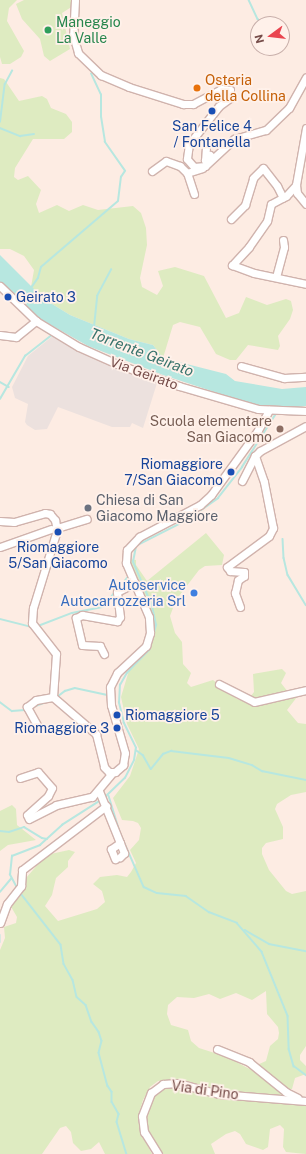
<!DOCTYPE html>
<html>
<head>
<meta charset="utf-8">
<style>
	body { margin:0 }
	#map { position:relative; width:306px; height:1154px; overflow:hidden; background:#fdece3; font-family:"Public Sans",sans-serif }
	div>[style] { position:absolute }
	.industrial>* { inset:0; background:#ece1de }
	.green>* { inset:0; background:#deebc1 }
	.water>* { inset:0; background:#b7e7e0 }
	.stream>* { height:1.5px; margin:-0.75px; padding:0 0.75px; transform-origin:0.75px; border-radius:0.75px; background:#b7e7e0 }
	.roads { filter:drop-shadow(1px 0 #d0b3ad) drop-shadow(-1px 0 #d0b3ad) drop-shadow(0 1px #d0b3ad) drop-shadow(0 -1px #d0b3ad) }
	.minor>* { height:7px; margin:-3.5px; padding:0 3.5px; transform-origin:3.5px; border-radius:3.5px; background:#fff }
	.dots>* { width:11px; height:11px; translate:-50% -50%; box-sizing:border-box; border:2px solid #fff1ea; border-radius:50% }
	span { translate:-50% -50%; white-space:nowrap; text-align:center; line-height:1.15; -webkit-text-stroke:3.5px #fff1ea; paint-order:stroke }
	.leisure-label { font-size:14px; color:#27864d }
	.left { translate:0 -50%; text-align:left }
	.food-label { font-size:14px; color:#c56008 }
	.transit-label { font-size:14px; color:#164399 }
	.right { translate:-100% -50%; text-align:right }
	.street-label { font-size:14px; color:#764c49 }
	.education-label { font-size:14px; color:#785e54 }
	.worship-label { font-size:14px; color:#5b616d }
	.shop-label { font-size:14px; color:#366cbe }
	.water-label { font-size:15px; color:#39746d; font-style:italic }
	.north { position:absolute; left:250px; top:16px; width:40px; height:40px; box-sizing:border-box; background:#fff1ea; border:1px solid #c8afaa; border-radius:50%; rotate:255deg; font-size:11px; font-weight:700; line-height:16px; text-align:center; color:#764c49 }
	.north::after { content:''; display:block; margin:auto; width:14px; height:18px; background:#ea454f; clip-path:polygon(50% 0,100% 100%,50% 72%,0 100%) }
</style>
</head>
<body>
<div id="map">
	<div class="industrial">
		<div style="clip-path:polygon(54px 335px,83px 353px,157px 383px,143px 428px,132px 423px,130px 427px,112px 427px,58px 407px,47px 429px,35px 430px,27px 425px,25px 422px,28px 404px,15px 398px,12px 387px,28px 356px)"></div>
	</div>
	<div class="green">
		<div style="clip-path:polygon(0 0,17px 0,9px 8px,7px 21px,24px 51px,21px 57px,10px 64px,2px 64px,0 57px)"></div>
		<div style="clip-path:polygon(24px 0,73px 0,73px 6px,62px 13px,70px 49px,50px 61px,44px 56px,40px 39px,22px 19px,16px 4px)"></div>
		<div style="clip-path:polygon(0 78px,4px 79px,19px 101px,42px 96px,47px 99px,51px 108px,66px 114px,72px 122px,72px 132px,64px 139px,33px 139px,15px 168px,14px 177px,18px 180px,28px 176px,41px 190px,36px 204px,39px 213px,57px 205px,69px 211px,83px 205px,98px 210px,133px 206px,141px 213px,146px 228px,147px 245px,140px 278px,142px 287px,157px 295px,163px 286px,158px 271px,175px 267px,204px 276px,226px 318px,239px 313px,246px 297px,267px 305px,286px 299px,291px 301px,293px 310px,290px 319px,278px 336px,280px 346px,278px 350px,248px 345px,236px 360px,230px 360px,216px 354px,200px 327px,180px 322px,173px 325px,163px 358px,153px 345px,129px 339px,70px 315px,44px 299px,31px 287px,34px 270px,24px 256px,10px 249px,0 249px)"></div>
		<div style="clip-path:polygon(206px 533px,224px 555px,222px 565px,205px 566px,199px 570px,176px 600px,170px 616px,175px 633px,182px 642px,183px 664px,191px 673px,187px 683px,191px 687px,213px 680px,237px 699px,247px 701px,254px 692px,253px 674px,282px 669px,286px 673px,281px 683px,288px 692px,297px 697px,287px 710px,298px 723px,306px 724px,306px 792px,291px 795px,277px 804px,275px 809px,283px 827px,283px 839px,266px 843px,262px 848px,262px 854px,269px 870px,286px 891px,292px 894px,306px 891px,306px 1046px,300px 1055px,300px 1060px,306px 1066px,306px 1074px,295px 1078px,292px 1089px,287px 1089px,257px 1065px,266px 1061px,270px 1046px,278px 1039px,279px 1033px,278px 1027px,267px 1014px,266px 991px,252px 1000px,236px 993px,220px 999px,209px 994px,194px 998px,177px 997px,168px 1005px,167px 1014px,171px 1025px,188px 1030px,191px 1041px,199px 1048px,227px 1057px,257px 1073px,285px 1096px,222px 1091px,177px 1079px,158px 1081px,150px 1087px,143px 1100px,138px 1117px,140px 1131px,152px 1154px,105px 1154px,99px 1142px,91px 1149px,81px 1151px,73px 1143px,71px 1132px,66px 1126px,60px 1128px,42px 1154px,0 1154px,0 950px,5px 938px,4px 927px,16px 923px,17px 917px,10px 905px,25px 886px,26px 878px,46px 855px,69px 850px,75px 852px,68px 861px,68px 867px,56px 878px,52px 895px,45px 906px,58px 921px,97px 909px,105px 902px,102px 891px,93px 884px,100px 877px,117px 875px,127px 877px,131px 872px,136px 863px,130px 850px,139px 840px,141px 828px,138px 823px,133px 821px,122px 820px,113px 798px,130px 776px,139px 749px,127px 724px,121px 697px,130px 667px,152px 638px,129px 559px,136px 560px,136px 565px,147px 581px)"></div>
		<div style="clip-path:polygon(12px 805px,16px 809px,17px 825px,36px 840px,8px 845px,0 851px,0 811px)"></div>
		<div style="clip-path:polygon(168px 1088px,226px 1098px,306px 1104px,306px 1154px,286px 1152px,283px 1147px,284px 1129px,280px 1125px,270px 1129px,268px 1147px,263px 1150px,246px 1144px,240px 1134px,235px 1131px,226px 1134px,211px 1144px,215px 1154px,160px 1154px,148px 1136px,145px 1123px,156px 1093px)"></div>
	</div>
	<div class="water">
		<div style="clip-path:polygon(0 255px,44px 299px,70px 315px,129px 339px,153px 345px,163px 358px,226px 374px,235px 381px,282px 389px,306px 387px,306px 406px,287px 408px,251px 404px,163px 375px,88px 346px,35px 316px,3px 285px,0 282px)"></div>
	</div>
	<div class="stream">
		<div style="left:249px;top:0;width:21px;rotate:65deg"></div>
		<div style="left:258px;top:19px;width:8px;rotate:40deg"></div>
		<div style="left:0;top:122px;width:38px;rotate:-83deg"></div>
		<div style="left:5px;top:84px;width:15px;rotate:-62deg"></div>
		<div style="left:0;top:128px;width:22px;rotate:22deg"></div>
		<div style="left:20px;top:136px;width:14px;rotate:-8deg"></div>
		<div style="left:31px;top:288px;width:12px;rotate:-55deg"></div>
		<div style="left:38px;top:278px;width:11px;rotate:-75deg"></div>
		<div style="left:41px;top:267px;width:101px;rotate:-40.6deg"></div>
		<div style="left:118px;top:201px;width:24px;rotate:-83deg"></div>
		<div style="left:121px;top:177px;width:7px;rotate:-56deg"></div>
		<div style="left:125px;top:171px;width:35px;rotate:-125deg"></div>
		<div style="left:105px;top:142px;width:25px;rotate:-99deg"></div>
		<div style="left:101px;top:117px;width:22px;rotate:-90deg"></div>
		<div style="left:101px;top:95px;width:23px;rotate:-115deg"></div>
		<div style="left:94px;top:327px;width:31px;rotate:-84deg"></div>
		<div style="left:97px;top:296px;width:30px;rotate:-62deg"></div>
		<div style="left:0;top:382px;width:10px;rotate:29deg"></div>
		<div style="left:0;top:399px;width:50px;rotate:-59.8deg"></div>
		<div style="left:25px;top:356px;width:36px;rotate:-38deg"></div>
		<div style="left:283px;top:539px;width:19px;rotate:87deg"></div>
		<div style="left:284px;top:558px;width:17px;rotate:77deg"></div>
		<div style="left:288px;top:575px;width:35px;rotate:59deg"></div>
		<div style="left:119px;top:588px;width:14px;rotate:-51deg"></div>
		<div style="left:0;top:619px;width:33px;rotate:14deg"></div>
		<div style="left:38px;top:626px;width:36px;rotate:-21deg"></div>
		<div style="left:72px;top:613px;width:32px;rotate:-11deg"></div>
		<div style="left:103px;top:607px;width:19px;rotate:-51deg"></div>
		<div style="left:57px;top:697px;width:10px;rotate:-37deg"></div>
		<div style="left:65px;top:691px;width:10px;rotate:-17deg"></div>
		<div style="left:75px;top:688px;width:34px;rotate:12deg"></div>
		<div style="left:0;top:702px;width:15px;rotate:37deg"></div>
		<div style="left:12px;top:711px;width:13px;rotate:-4deg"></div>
		<div style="left:30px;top:708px;width:20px;rotate:-20deg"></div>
		<div style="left:136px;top:750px;width:9px;rotate:36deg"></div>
		<div style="left:143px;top:755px;width:16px;rotate:60deg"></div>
		<div style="left:151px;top:769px;width:19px;rotate:-51deg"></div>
		<div style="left:163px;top:754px;width:9px;rotate:-21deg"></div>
		<div style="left:171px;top:751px;width:58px;rotate:6.9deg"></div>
		<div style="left:229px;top:758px;width:24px;rotate:17deg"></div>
		<div style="left:252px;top:765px;width:12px;rotate:31deg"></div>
		<div style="left:262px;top:771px;width:45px;rotate:11.6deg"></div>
		<div style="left:109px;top:796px;width:38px;rotate:73deg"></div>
		<div style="left:120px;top:832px;width:60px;rotate:66.4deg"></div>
		<div style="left:144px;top:887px;width:14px;rotate:25deg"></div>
		<div style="left:157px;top:893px;width:29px;rotate:6deg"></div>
		<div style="left:186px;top:896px;width:28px;rotate:35deg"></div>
		<div style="left:209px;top:912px;width:30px;rotate:21deg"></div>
		<div style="left:237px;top:923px;width:38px;rotate:49deg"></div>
		<div style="left:262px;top:952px;width:69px;rotate:67.9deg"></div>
		<div style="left:288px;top:1016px;width:33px;rotate:88deg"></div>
		<div style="left:289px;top:1049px;width:18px;rotate:74deg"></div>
		<div style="left:294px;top:1066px;width:15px;rotate:37deg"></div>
		<div style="left:104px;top:798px;width:29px;rotate:-44deg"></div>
		<div style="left:125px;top:778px;width:20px;rotate:-63deg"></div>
		<div style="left:134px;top:760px;width:12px;rotate:-81deg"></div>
		<div style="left:136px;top:748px;width:28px;rotate:-116deg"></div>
		<div style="left:124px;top:723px;width:21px;rotate:-104deg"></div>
		<div style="left:119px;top:703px;width:18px;rotate:-87deg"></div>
		<div style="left:120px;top:685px;width:14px;rotate:-60deg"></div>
		<div style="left:127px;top:673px;width:32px;rotate:-46deg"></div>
		<div style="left:149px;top:650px;width:26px;rotate:-74deg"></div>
		<div style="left:156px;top:625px;width:19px;rotate:-102deg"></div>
		<div style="left:152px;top:606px;width:48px;rotate:-113.4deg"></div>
		<div style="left:133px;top:562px;width:16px;rotate:-79deg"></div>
		<div style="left:136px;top:546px;width:57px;rotate:-27deg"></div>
		<div style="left:187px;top:520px;width:38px;rotate:-35deg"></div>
		<div style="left:218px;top:498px;width:39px;rotate:-52deg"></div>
		<div style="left:242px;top:467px;width:65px;rotate:-57.5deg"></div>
		<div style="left:0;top:831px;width:9px;rotate:6deg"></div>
		<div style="left:9px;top:832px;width:16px;rotate:-18deg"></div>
		<div style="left:24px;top:827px;width:21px;rotate:31deg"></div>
		<div style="left:42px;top:838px;width:5px;rotate:11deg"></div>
		<div style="left:17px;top:888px;width:15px;rotate:-118deg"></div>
		<div style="left:10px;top:875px;width:19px;rotate:-84deg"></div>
		<div style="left:12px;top:856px;width:30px;rotate:-21deg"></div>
		<div style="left:40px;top:845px;width:30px;rotate:-42deg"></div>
		<div style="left:62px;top:825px;width:46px;rotate:-32.7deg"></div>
		<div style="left:19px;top:891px;width:68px;rotate:52.1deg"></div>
		<div style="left:61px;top:945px;width:19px;rotate:81deg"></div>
		<div style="left:64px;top:964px;width:18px;rotate:61deg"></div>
		<div style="left:73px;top:980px;width:17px;rotate:77deg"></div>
		<div style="left:77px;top:997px;width:12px;rotate:42deg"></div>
		<div style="left:86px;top:1005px;width:18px;rotate:71deg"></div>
		<div style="left:92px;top:1022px;width:12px;rotate:55deg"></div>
		<div style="left:99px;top:1032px;width:9px;rotate:72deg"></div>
		<div style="left:102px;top:1041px;width:12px;rotate:104deg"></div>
		<div style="left:99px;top:1053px;width:34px;rotate:75deg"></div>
		<div style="left:108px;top:1086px;width:7px;rotate:56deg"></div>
		<div style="left:112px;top:1092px;width:10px;rotate:90deg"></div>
		<div style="left:112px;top:1102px;width:14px;rotate:60deg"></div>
		<div style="left:119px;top:1114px;width:8px;rotate:104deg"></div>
		<div style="left:117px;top:1122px;width:34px;rotate:73deg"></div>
		<div style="left:0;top:892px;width:17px;rotate:-50deg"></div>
		<div style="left:245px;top:930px;width:28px;rotate:30deg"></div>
		<div style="left:269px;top:944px;width:38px;rotate:11deg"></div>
		<div style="left:0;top:935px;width:7px;rotate:90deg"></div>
	</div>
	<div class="roads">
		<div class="minor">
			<div style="left:75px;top:0;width:35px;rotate:93deg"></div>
			<div style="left:73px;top:35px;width:19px;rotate:74deg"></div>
			<div style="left:78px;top:53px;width:32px;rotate:44deg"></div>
			<div style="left:101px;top:75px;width:30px;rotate:23deg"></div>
			<div style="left:129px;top:87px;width:57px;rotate:17.5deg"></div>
			<div style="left:183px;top:104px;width:10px"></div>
			<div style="left:193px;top:104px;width:32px;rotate:-28deg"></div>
			<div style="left:221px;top:89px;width:9px;rotate:6deg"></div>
			<div style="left:230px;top:90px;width:8px;rotate:90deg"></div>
			<div style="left:230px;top:98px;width:14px;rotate:144deg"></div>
			<div style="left:219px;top:106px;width:48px;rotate:128.3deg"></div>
			<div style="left:189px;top:144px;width:15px;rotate:98deg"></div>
			<div style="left:187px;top:159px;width:11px;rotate:49deg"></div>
			<div style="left:194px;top:167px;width:11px;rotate:-5deg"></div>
			<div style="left:205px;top:166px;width:40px;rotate:-43deg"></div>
			<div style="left:234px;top:139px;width:33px;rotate:-16deg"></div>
			<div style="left:266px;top:130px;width:32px;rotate:-44deg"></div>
			<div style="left:289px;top:108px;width:35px;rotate:-61deg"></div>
			<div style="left:306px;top:128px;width:58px;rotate:100deg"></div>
			<div style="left:296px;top:185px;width:8px;rotate:83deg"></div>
			<div style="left:297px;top:193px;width:14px;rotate:51deg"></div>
			<div style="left:206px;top:147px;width:13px;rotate:94deg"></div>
			<div style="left:205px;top:160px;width:7px;rotate:-45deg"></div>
			<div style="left:152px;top:171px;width:17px;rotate:-36deg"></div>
			<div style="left:166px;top:161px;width:15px;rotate:20deg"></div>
			<div style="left:180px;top:166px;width:10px;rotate:45deg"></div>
			<div style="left:296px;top:185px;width:15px;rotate:132deg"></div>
			<div style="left:286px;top:196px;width:17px;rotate:152deg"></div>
			<div style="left:271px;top:204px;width:17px;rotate:103deg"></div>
			<div style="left:267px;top:221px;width:32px;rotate:125deg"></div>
			<div style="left:249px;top:247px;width:25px;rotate:133deg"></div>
			<div style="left:232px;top:265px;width:23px;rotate:20deg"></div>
			<div style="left:254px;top:273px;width:53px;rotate:11.9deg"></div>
			<div style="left:194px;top:194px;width:22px;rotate:-108deg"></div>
			<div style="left:187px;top:173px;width:16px;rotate:-18deg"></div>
			<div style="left:231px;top:219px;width:20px;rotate:-45deg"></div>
			<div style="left:245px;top:205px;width:28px;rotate:-73deg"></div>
			<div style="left:253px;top:178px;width:14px;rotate:-45deg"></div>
			<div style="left:263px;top:168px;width:23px;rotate:52deg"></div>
			<div style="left:277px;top:186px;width:13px;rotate:63deg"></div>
			<div style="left:276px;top:277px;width:31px;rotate:-75deg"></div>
			<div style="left:284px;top:247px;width:7px;rotate:-98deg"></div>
			<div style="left:0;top:286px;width:50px;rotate:44.2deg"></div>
			<div style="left:36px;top:321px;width:50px;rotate:31.2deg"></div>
			<div style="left:79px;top:347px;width:42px;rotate:24.1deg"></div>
			<div style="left:117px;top:364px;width:66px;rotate:19.5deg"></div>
			<div style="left:179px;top:386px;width:82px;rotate:16.2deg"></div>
			<div style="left:258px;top:409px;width:48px;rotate:2.4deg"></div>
			<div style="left:0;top:335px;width:16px;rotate:7deg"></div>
			<div style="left:16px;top:337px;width:26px;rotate:-39deg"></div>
			<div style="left:241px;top:366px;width:45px;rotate:15.6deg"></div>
			<div style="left:284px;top:378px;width:22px;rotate:-3deg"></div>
			<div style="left:242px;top:481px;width:28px;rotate:-63deg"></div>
			<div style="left:255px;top:456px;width:7px;rotate:-45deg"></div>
			<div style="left:260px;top:451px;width:52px;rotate:-28.5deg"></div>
			<div style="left:0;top:521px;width:14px;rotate:4deg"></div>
			<div style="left:14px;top:522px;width:32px;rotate:-16deg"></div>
			<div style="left:45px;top:513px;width:5px;rotate:11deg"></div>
			<div style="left:50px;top:514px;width:8px;rotate:50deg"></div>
			<div style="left:55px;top:520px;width:10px;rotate:79deg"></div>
			<div style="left:57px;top:530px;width:82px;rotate:107.1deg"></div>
			<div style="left:33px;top:608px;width:15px;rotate:94deg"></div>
			<div style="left:32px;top:623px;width:39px;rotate:52deg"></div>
			<div style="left:56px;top:654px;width:43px;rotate:94deg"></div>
			<div style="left:53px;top:697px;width:57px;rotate:40.7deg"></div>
			<div style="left:96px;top:734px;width:34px;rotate:76deg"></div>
			<div style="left:104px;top:767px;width:7px;rotate:45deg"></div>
			<div style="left:109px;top:772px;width:6px"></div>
			<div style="left:115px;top:772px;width:11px;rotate:-41deg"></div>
			<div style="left:123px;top:765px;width:12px;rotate:-81deg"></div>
			<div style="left:125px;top:753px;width:50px;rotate:-106.3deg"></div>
			<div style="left:111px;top:705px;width:18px;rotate:-93deg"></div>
			<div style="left:110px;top:687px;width:16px;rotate:-63deg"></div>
			<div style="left:117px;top:673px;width:40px;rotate:-43deg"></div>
			<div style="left:146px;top:646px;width:14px;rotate:-73deg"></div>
			<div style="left:150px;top:633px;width:16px;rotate:-94deg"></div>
			<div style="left:149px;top:617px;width:59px;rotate:-113.1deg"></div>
			<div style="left:126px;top:563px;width:13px;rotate:-86deg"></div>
			<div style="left:127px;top:550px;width:18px;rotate:-47deg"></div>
			<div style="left:139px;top:537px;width:69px;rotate:-27.7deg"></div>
			<div style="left:200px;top:505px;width:15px;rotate:-42deg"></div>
			<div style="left:211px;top:495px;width:80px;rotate:-54.1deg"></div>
			<div style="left:258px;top:430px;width:23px;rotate:-61deg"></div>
			<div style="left:57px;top:528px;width:31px;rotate:-17deg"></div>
			<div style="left:0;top:547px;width:54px;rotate:-19.4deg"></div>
			<div style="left:240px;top:607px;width:15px;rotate:-110deg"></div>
			<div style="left:235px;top:593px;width:13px;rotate:-77deg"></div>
			<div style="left:238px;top:580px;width:7px;rotate:-34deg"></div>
			<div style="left:244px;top:576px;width:4px;rotate:-90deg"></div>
			<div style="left:244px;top:572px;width:14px;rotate:-176deg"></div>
			<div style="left:230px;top:571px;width:5px;rotate:-127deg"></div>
			<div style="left:227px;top:567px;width:52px;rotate:-36.4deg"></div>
			<div style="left:269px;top:536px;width:9px;rotate:-63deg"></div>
			<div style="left:273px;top:528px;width:47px;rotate:-101.1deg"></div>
			<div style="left:264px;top:482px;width:28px;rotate:-109deg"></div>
			<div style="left:104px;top:654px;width:9px;rotate:-117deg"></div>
			<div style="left:100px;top:646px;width:18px;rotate:-177deg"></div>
			<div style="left:82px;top:645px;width:28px;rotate:-103deg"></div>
			<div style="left:76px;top:618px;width:7px;rotate:-27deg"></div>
			<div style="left:82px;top:615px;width:36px;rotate:10deg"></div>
			<div style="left:117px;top:621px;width:5px;rotate:-53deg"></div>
			<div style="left:120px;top:617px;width:25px;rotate:-97deg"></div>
			<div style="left:117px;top:592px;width:20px;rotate:-27deg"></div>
			<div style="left:219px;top:684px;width:39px;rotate:27deg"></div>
			<div style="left:254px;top:702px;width:53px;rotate:-13deg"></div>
			<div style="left:37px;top:725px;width:21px;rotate:-119deg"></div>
			<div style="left:27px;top:707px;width:11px;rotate:-38deg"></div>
			<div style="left:36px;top:700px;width:17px;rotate:-10deg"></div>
			<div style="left:20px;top:778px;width:19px;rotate:-18deg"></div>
			<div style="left:38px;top:772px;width:21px;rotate:49deg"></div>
			<div style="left:52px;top:788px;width:9px;rotate:117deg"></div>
			<div style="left:48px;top:796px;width:28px;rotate:138deg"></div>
			<div style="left:27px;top:815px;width:4px;rotate:63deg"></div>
			<div style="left:29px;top:819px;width:30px;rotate:-27deg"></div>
			<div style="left:56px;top:805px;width:37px;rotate:-13deg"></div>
			<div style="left:92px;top:797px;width:31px;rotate:-50deg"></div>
			<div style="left:99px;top:791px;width:56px;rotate:68deg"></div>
			<div style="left:120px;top:843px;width:11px;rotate:146deg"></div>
			<div style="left:111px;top:849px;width:11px;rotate:68deg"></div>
			<div style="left:120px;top:843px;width:11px;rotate:68deg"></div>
			<div style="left:124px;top:853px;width:6px;rotate:135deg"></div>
			<div style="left:0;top:923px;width:20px;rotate:-70deg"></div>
			<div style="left:7px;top:904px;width:23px;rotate:-52deg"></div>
			<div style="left:21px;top:886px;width:16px;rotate:-86deg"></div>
			<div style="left:22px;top:870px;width:106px;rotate:-37.3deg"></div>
			<div style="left:217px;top:1049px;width:35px;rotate:22deg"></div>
			<div style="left:249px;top:1062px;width:48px;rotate:39deg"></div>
			<div style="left:286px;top:1092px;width:13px;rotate:27deg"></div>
			<div style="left:158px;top:1154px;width:26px;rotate:-122deg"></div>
			<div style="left:144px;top:1132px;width:16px;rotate:-97deg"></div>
			<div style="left:142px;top:1116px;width:25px;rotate:-69deg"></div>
			<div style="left:151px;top:1093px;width:15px;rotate:-37deg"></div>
			<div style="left:163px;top:1084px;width:14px;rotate:-4deg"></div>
			<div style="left:177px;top:1083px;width:43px;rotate:14.7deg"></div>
			<div style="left:219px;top:1094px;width:87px;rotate:4.6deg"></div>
		</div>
	</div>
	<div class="dots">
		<div style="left:48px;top:30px;background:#2e9e5b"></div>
		<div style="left:197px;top:88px;background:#e8710a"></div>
		<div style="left:212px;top:111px;background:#1a4fb4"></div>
		<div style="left:8px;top:297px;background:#1a4fb4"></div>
		<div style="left:280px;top:429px;background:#8d6e63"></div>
		<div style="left:231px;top:472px;background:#1a4fb4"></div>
		<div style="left:88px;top:508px;background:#6b7280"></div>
		<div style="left:58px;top:532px;background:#1a4fb4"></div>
		<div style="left:194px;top:593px;background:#3f7fe0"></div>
		<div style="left:117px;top:715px;background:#1a4fb4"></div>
		<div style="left:117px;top:728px;background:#1a4fb4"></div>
	</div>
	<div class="leisure-label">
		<span class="left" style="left:56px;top:30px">Maneggio<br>La Valle</span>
	</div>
	<div class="food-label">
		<span class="left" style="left:205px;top:88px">Osteria<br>della Collina</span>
	</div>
	<div class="transit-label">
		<span style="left:212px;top:134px">San Felice 4<br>/ Fontanella</span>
		<span class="left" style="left:16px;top:297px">Geirato 3</span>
		<span class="right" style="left:223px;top:472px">Riomaggiore<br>7/San Giacomo</span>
		<span style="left:58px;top:555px">Riomaggiore<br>5/San Giacomo</span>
		<span class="left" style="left:125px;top:715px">Riomaggiore 5</span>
		<span class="right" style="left:109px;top:728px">Riomaggiore 3</span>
	</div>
	<div class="street-label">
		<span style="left:144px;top:373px;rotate:20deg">Via Geirato</span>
		<span style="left:205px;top:1090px;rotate:8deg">Via di Pino</span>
	</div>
	<div class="education-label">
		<span class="right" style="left:272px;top:429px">Scuola elementare<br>San Giacomo</span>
	</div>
	<div class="worship-label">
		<span class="left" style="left:96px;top:508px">Chiesa di San<br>Giacomo Maggiore</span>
	</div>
	<div class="shop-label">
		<span class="right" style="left:186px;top:593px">Autoservice<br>Autocarrozzeria Srl</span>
	</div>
	<div class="water-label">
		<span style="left:142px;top:352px;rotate:21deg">Torrente Geirato</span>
	</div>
	<div class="north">N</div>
</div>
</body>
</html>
